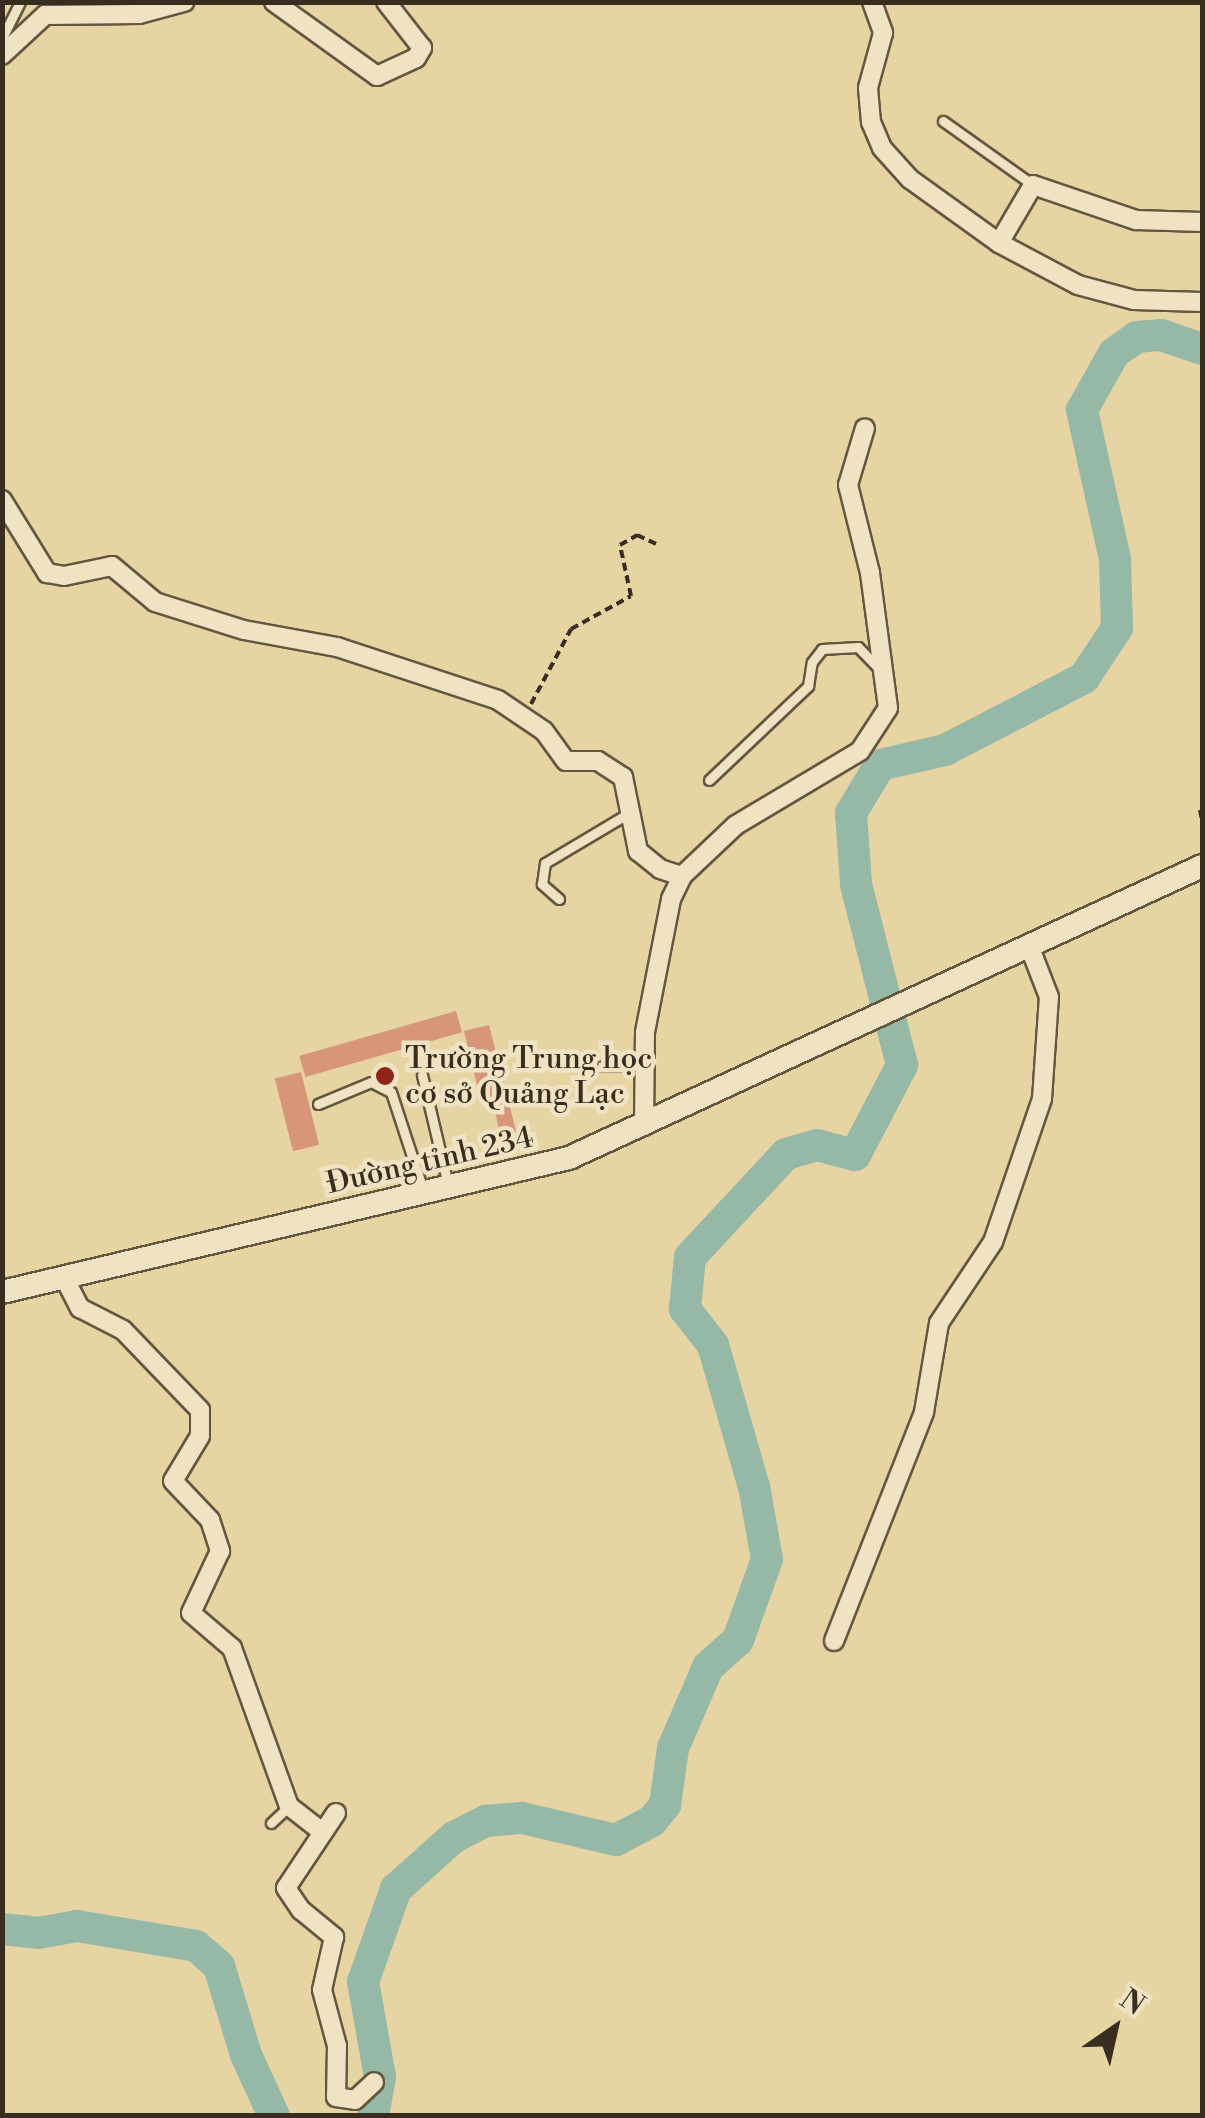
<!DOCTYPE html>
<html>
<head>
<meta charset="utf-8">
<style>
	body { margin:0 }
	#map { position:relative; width:1205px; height:2118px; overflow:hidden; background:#e6d4a3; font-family:"Libre Bodoni",serif }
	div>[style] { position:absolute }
	.river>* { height:32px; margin:-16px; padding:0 16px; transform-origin:16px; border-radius:16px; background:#96b8a7 }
	.building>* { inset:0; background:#d79579; transform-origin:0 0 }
	.path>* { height:4px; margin-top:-2px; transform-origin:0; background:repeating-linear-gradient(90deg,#382d1f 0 8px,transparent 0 13px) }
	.roads { filter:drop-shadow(2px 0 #645740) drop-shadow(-2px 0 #645740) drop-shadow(0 2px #645740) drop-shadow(0 -2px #645740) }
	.service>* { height:9px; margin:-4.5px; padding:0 4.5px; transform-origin:4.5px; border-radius:4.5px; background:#efe3c3 }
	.minor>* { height:18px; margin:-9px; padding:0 9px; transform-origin:9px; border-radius:9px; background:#efe3c3 }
	.secondary>* { height:22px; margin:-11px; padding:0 11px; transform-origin:11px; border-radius:11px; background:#efe3c3 }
	.dots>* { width:28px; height:28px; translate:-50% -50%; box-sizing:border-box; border:5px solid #efe3c3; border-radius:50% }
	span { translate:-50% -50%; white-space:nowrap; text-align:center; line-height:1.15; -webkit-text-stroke:9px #efe3c3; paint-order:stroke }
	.poi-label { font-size:30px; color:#382d1f }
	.left { translate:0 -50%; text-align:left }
	.street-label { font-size:30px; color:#382d1f }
	.frame { position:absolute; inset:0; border:5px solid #382d1f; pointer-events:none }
	.north { position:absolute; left:1065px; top:1978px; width:100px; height:100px; -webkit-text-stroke:8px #efe3c3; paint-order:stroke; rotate:34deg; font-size:28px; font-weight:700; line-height:40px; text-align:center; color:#382d1f }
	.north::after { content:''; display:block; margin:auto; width:35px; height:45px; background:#382d1f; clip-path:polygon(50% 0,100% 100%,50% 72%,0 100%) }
</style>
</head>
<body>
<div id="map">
	<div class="river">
		<div style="left:2px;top:1929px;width:36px;rotate:6deg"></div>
		<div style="left:38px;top:1933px;width:40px;rotate:-10deg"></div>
		<div style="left:77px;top:1926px;width:121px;rotate:9.5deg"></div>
		<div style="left:196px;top:1946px;width:30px;rotate:41deg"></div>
		<div style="left:219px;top:1966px;width:93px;rotate:73.1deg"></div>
		<div style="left:246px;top:2055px;width:67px;rotate:65.3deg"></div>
		<div style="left:373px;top:2116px;width:40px;rotate:-80deg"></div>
		<div style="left:380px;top:2077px;width:97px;rotate:-100.1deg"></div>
		<div style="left:363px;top:1982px;width:99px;rotate:-70.5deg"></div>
		<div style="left:396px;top:1889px;width:78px;rotate:-41.9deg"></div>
		<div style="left:454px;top:1837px;width:36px;rotate:-27deg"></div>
		<div style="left:486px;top:1821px;width:36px;rotate:-5deg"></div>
		<div style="left:522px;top:1818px;width:97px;rotate:13.2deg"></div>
		<div style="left:616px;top:1840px;width:41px;rotate:-27.8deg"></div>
		<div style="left:652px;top:1821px;width:21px;rotate:-51deg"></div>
		<div style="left:665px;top:1805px;width:58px;rotate:-82deg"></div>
		<div style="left:673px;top:1748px;width:88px;rotate:-66.6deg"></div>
		<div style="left:708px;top:1667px;width:40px;rotate:-42deg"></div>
		<div style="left:738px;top:1640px;width:86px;rotate:-70.3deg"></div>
		<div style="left:767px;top:1559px;width:73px;rotate:-100.2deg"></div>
		<div style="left:754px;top:1487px;width:148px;rotate:-106.1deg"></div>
		<div style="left:713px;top:1345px;width:46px;rotate:-127.9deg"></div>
		<div style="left:685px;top:1309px;width:52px;rotate:-84.5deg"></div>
		<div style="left:690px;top:1257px;width:141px;rotate:-47deg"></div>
		<div style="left:786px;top:1154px;width:32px;rotate:-16deg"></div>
		<div style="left:817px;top:1145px;width:39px;rotate:15deg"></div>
		<div style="left:855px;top:1155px;width:102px;rotate:-62.4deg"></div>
		<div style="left:902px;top:1065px;width:187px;rotate:-104.3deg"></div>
		<div style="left:856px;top:884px;width:71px;rotate:-94deg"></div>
		<div style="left:851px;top:813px;width:56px;rotate:-58.9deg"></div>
		<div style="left:880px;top:765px;width:67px;rotate:-13deg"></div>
		<div style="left:945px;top:750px;width:157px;rotate:-27.4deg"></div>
		<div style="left:1084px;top:678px;width:60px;rotate:-56.6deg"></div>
		<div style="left:1117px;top:628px;width:69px;rotate:-91.7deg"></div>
		<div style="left:1115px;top:559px;width:153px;rotate:-102.5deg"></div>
		<div style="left:1082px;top:410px;width:65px;rotate:-60.7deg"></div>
		<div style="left:1114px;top:353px;width:28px;rotate:-35deg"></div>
		<div style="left:1137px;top:337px;width:24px;rotate:-5deg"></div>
		<div style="left:1161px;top:335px;width:43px;rotate:18.9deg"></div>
	</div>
	<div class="building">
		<div style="left:456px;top:1011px;width:22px;height:163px;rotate:74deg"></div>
		<div style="clip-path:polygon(489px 1025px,517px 1135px,501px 1138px,492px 1099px,481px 1102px,464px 1031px)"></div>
		<div style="left:301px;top:1072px;width:75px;height:27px;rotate:76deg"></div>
	</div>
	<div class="path">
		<div style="left:531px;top:704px;width:85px;rotate:-61.9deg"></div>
		<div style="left:571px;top:629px;width:68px;rotate:-28.8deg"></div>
		<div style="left:631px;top:596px;width:52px;rotate:-102.2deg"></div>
		<div style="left:620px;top:545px;width:20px;rotate:-30deg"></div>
		<div style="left:637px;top:535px;width:21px;rotate:25deg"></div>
		<div style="left:1200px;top:810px;width:10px;rotate:79deg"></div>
	</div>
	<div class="roads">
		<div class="service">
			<div style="left:2px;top:38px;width:40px;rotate:-63.4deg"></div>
			<div style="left:943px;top:121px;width:110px;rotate:35.4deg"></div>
			<div style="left:709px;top:780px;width:137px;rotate:-43.5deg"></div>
			<div style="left:808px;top:686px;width:24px;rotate:-81deg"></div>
			<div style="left:812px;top:662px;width:16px;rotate:-52deg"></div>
			<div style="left:822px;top:649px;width:36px;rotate:-3deg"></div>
			<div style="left:858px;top:647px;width:29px;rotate:46deg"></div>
			<div style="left:559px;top:899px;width:23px;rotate:-139deg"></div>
			<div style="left:542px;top:884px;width:21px;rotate:-82deg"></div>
			<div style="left:545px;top:863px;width:98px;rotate:-30.8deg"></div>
			<div style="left:603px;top:1066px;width:38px;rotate:-2deg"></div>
			<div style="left:422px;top:1075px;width:113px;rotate:76.7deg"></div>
			<div style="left:318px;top:1104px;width:57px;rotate:-22.5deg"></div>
			<div style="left:371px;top:1082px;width:22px;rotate:27deg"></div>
			<div style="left:391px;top:1092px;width:103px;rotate:71.9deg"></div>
			<div style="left:271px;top:1823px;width:25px;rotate:-43deg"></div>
		</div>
		<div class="minor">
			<div style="left:274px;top:2px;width:127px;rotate:35.7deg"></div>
			<div style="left:377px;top:76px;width:43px;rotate:-24.8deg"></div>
			<div style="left:416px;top:58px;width:12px;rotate:-59deg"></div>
			<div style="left:422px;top:48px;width:58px;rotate:-128deg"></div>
			<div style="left:872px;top:2px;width:33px;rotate:70deg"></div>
			<div style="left:883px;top:33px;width:57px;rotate:105.3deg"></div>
			<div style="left:868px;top:88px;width:34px;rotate:85deg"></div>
			<div style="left:871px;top:122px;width:28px;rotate:67deg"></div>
			<div style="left:882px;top:148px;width:42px;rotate:47.9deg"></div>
			<div style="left:910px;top:179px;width:110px;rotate:35.7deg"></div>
			<div style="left:999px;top:243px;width:89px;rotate:28deg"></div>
			<div style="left:1078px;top:285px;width:58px;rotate:15deg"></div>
			<div style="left:1134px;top:300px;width:68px;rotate:1.7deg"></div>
			<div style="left:2px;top:55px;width:59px;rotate:-42.9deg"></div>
			<div style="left:45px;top:15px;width:94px;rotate:-0.6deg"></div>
			<div style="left:139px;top:14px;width:47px;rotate:-14.9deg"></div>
			<div style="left:999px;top:243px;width:67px;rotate:-59.6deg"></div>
			<div style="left:1033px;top:185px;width:109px;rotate:18.8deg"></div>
			<div style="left:1136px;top:220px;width:66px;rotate:1.7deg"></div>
			<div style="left:2px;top:500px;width:86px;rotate:58.3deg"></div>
			<div style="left:47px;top:573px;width:17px;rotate:10deg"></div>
			<div style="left:64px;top:576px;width:49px;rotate:-11.8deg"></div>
			<div style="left:112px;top:566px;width:56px;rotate:39.9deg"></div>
			<div style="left:155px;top:602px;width:93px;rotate:17.5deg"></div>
			<div style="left:244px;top:630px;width:95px;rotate:10.4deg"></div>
			<div style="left:337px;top:647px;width:169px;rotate:18.2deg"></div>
			<div style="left:498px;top:700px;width:55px;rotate:34deg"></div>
			<div style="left:544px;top:731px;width:37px;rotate:54deg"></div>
			<div style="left:566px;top:761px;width:32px"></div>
			<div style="left:598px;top:761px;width:30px;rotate:33deg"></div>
			<div style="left:623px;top:777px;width:76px;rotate:78.5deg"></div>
			<div style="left:638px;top:851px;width:28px;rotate:39deg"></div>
			<div style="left:660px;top:869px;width:23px;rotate:18deg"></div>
			<div style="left:644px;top:1126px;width:94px;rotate:-89.4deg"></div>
			<div style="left:645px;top:1032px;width:136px;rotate:-78.9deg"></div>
			<div style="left:671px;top:899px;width:25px;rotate:-64deg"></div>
			<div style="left:682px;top:876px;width:74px;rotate:-43.4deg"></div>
			<div style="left:736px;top:825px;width:144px;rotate:-30.8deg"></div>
			<div style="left:860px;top:751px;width:51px;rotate:-56.9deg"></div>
			<div style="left:888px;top:708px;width:136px;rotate:-97.6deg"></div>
			<div style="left:870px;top:573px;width:91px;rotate:-104deg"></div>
			<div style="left:848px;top:485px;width:59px;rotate:-73.4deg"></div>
			<div style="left:65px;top:1279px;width:33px;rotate:63deg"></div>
			<div style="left:80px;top:1308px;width:48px;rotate:27.1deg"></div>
			<div style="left:123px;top:1330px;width:111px;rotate:46.1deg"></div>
			<div style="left:200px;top:1410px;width:26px;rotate:90deg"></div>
			<div style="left:200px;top:1436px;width:52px;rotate:121deg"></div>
			<div style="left:173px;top:1481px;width:54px;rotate:46.5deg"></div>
			<div style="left:210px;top:1520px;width:33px;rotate:72deg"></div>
			<div style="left:220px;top:1551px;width:68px;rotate:115.1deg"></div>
			<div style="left:191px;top:1613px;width:54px;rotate:40.5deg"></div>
			<div style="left:232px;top:1648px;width:168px;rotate:70.2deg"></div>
			<div style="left:289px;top:1806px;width:39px;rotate:38deg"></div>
			<div style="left:834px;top:1641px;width:246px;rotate:-68.5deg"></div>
			<div style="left:924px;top:1412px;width:90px;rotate:-80.4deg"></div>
			<div style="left:939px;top:1323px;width:97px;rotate:-56.3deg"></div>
			<div style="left:993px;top:1242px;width:151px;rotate:-71.1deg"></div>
			<div style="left:1042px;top:1099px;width:102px;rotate:-86.1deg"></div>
			<div style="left:1049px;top:997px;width:53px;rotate:-111.2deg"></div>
			<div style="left:336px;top:1813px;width:90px;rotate:123.7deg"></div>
			<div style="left:286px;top:1888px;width:27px;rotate:56deg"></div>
			<div style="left:301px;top:1910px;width:43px;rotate:39.3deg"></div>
			<div style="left:334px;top:1937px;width:54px;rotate:102.8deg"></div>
			<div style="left:322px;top:1990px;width:58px;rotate:75deg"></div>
			<div style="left:337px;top:2046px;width:51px;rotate:91.1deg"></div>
			<div style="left:336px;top:2097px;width:19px;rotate:9deg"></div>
			<div style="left:355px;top:2100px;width:26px;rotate:-43deg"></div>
		</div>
		<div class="secondary">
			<div style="left:2px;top:1292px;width:583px;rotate:-13.3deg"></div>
			<div style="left:569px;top:1158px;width:697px;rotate:-24.76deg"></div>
		</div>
	</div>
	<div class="dots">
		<div style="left:385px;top:1076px;background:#8f2418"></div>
	</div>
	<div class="poi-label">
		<span class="left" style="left:405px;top:1076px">Trường Trung học<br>cơ sở Quảng Lạc</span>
	</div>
	<div class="street-label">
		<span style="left:430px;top:1161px;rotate:-13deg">Đường tỉnh 234</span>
	</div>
	<div class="frame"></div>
	<div class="north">N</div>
</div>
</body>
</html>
